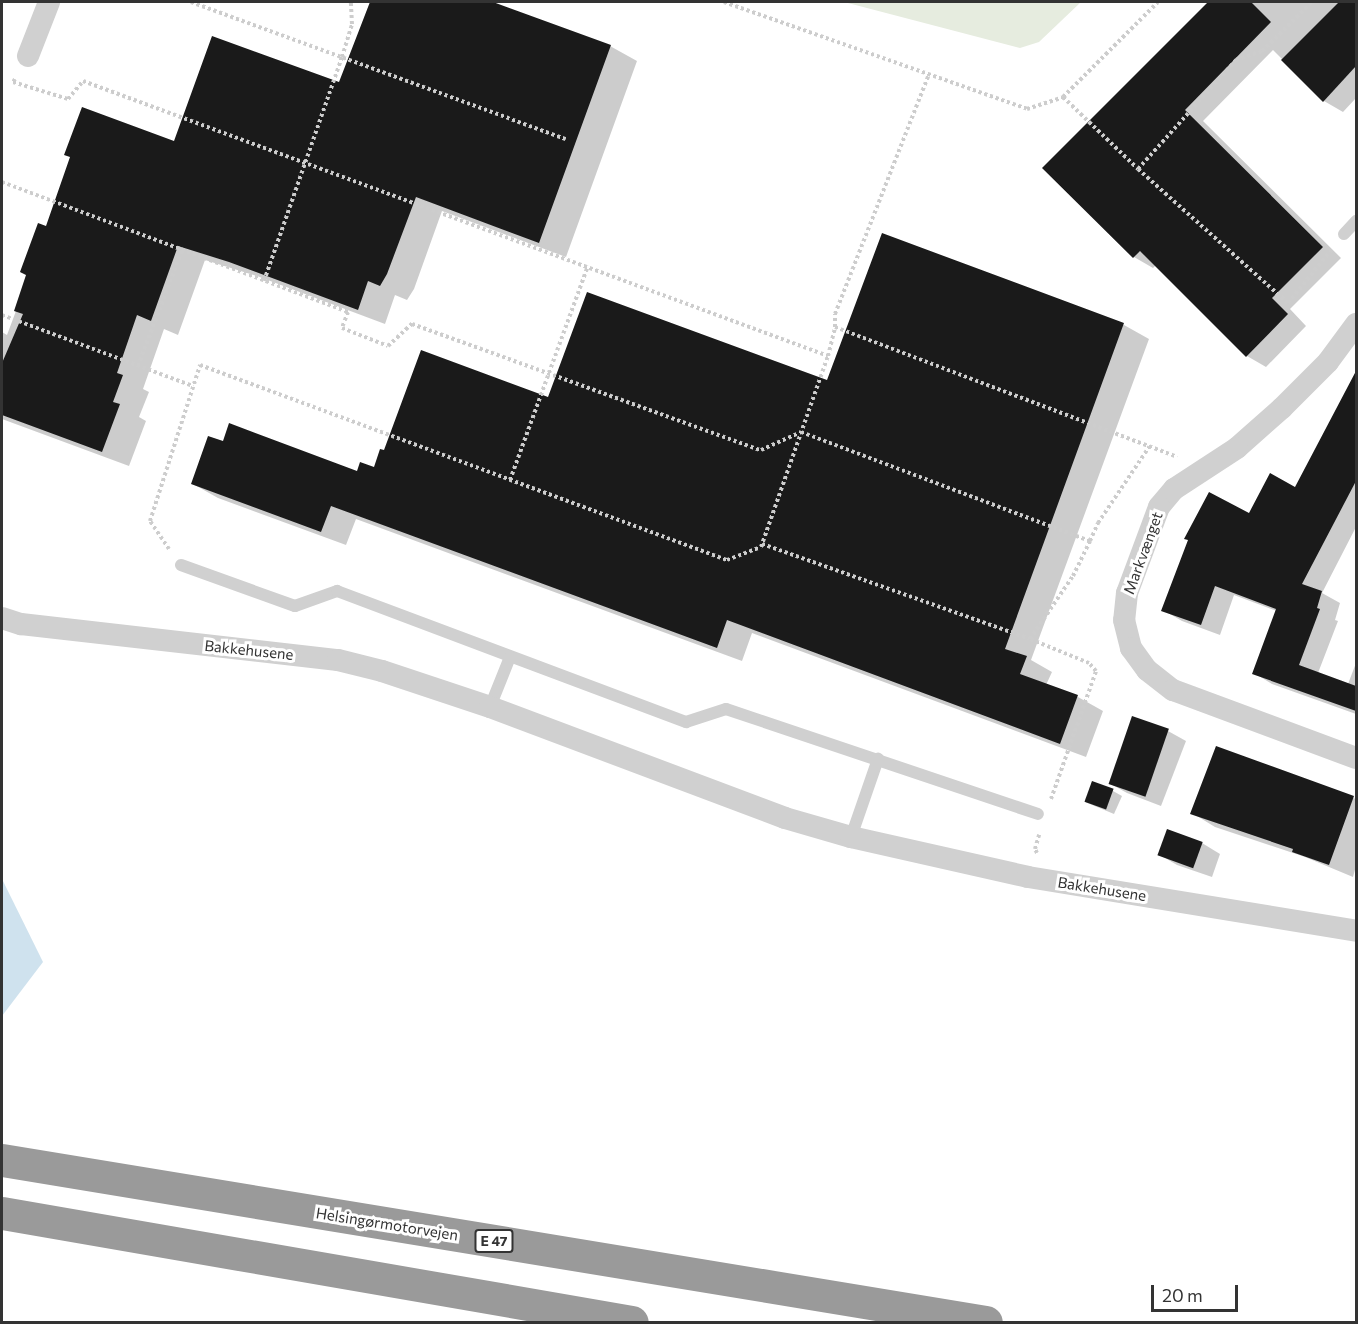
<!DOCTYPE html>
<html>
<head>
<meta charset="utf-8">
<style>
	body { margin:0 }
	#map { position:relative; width:1358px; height:1324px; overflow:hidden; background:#fff; font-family:Commissioner,sans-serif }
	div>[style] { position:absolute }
	.green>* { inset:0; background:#e6ecdf }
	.water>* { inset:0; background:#cfe2ee }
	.shadow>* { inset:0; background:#0003 }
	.building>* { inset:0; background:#1a1a1a; transform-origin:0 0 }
	.path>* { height:4px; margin-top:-2px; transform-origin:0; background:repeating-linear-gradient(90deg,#cdcdcd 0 3px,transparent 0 6px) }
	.lane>* { height:12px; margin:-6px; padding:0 6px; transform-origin:6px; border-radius:6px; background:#d0d0d0 }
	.street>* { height:22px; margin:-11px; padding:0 11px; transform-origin:11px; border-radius:11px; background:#d0d0d0 }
	.highway>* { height:33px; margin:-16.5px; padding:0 16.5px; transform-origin:16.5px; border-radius:16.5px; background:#9a9a9a }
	span { translate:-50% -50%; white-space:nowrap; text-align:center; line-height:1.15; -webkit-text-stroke:6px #fff; paint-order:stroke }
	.shield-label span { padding:2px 4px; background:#fff; border:2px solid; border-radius:4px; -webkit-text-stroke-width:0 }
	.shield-label { font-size:14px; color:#333; font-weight:700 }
	.street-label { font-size:15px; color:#333 }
	.frame { position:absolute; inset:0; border:3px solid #333; pointer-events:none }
	.scale { position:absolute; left:1151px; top:1285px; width:87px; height:27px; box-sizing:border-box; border:3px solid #333; border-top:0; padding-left:8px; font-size:18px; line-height:21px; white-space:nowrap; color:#333; -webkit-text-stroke:4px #fff; paint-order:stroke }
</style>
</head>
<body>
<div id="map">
	<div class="green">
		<div style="clip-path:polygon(844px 2px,1081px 2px,1039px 42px,1020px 48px)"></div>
	</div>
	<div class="water">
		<div style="clip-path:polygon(2px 879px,43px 962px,2px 1016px)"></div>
	</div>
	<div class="shadow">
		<div style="clip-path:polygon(370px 2px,488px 2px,610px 46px,637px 61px,566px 257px,442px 211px,414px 289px,407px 300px,395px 295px,385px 324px,257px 276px,205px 260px,178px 335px,164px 329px,143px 389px,149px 392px,139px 417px,146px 421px,129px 466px,2px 419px,2px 332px,7px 335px,47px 228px,175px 143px,340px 84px)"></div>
		<div style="clip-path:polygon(1210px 2px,1356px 2px,1356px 98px,1343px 112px,1324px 101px,1273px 50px,1203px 121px,1341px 258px,1290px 309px,1306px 326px,1266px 367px,1247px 356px,1156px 265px,1153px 268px,1134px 257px,1044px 168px)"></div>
		<div style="clip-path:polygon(883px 235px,1124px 325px,1149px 339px,1031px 660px,1052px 672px,1046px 685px,1078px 697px,1103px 711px,1086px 757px,752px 633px,742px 661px,356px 519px,346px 545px,218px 498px,193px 484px,357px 473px,375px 469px,385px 452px,549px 399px,828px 382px)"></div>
		<div style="clip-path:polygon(1356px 374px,1356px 527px,1322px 593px,1340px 603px,1335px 620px,1338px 621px,1318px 673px,1348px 684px,1356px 663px,1356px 714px,1272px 684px,1254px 673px,1277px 611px,1234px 595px,1220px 635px,1182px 621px,1163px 610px,1249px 515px,1295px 489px)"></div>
		<div style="clip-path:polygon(1168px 731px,1186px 741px,1161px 806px,1127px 793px,1109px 783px)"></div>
		<div style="clip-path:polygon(1217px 748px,1356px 799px,1356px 866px,1353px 877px,1305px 857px,1215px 827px,1192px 813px)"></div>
		<div style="clip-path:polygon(1113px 791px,1122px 796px,1114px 814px,1085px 802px)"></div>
		<div style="clip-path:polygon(1202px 843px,1220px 854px,1212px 877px,1177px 865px,1160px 855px)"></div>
	</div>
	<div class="building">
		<div style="clip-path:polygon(370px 2px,493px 2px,611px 45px,539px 243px,416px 197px,387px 274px,380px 286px,368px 281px,358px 310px,229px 262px,178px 246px,151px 321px,137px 315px,117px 373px,123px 375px,113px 402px,120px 404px,102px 452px,2px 415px,2px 363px,23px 314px,14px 311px,26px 275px,20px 272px,38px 223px,46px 226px,70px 157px,64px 155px,82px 107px,174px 141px,212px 36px,339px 82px)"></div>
		<div style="clip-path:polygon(1208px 2px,1251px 2px,1271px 22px,1185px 110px,1323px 247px,1272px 298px,1288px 314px,1246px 357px,1140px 251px,1133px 258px,1042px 168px)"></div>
		<div style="clip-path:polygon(1339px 2px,1356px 2px,1356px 66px,1323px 102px,1281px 60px)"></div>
		<div style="clip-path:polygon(882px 233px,1124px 323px,1005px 649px,1027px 656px,1020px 674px,1078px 695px,1060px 744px,727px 620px,717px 648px,331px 506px,321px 532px,191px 484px,208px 436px,223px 441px,229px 423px,357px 471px,360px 462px,374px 467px,380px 449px,384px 450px,421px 350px,548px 397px,587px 292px,827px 380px)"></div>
		<div style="clip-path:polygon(1356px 371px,1356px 481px,1302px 584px,1322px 591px,1317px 608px,1320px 609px,1299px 665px,1356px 686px,1356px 711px,1252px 674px,1276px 609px,1215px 586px,1201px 625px,1161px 611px,1188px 540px,1184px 539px,1209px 492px,1249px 513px,1270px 473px,1295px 487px)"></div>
		<div style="left:1132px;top:716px;width:39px;height:72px;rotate:19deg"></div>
		<div style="clip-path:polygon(1216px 746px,1354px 796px,1329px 865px,1292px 852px,1293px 849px,1190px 814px)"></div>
		<div style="left:1092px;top:781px;width:23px;height:22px;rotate:20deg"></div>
		<div style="left:1167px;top:829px;width:38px;height:28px;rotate:20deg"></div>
	</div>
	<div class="path">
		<div style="left:191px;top:2px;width:399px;rotate:20.1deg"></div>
		<div style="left:724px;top:2px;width:321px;rotate:19.4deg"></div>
		<div style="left:1027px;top:109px;width:38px;rotate:-18deg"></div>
		<div style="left:1063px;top:97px;width:134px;rotate:-45deg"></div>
		<div style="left:15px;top:79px;width:4px;rotate:124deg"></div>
		<div style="left:13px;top:82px;width:58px;rotate:17.2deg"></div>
		<div style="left:68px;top:99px;width:23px;rotate:-50deg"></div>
		<div style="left:83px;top:81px;width:794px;rotate:20.26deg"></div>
		<div style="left:1063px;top:97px;width:104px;rotate:43.8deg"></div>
		<div style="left:1138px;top:169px;width:201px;rotate:41.8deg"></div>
		<div style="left:1288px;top:303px;width:70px;rotate:-50.8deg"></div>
		<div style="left:1138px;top:169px;width:147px;rotate:-48deg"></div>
		<div style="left:1236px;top:60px;width:28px;rotate:-19deg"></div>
		<div style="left:1262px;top:51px;width:70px;rotate:-44.4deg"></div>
		<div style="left:2px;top:182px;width:370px;rotate:20.6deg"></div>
		<div style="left:348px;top:312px;width:17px;rotate:111deg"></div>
		<div style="left:342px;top:328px;width:49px;rotate:21.4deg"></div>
		<div style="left:388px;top:346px;width:33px;rotate:-43deg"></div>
		<div style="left:412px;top:324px;width:371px;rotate:19.9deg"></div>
		<div style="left:761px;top:450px;width:44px;rotate:-24.2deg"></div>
		<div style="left:801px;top:432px;width:309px;rotate:20.7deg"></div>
		<div style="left:1090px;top:541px;width:20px;rotate:-66deg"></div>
		<div style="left:1098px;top:523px;width:92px;rotate:-56.1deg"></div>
		<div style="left:264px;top:281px;width:237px;rotate:-70.8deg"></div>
		<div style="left:342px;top:57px;width:34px;rotate:-73deg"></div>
		<div style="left:352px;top:24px;width:22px;rotate:-93deg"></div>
		<div style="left:2px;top:315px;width:204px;rotate:20.4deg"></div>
		<div style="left:835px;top:327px;width:13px;rotate:-90deg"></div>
		<div style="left:835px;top:314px;width:258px;rotate:-68.6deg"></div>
		<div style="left:138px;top:366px;width:124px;rotate:-69.2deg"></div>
		<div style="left:510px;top:480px;width:228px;rotate:-70deg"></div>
		<div style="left:762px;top:544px;width:284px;rotate:19.5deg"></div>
		<div style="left:169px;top:549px;width:34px;rotate:-124deg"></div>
		<div style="left:150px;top:521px;width:164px;rotate:-72.2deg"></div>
		<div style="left:200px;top:365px;width:562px;rotate:20.31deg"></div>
		<div style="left:727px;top:560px;width:36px;rotate:-21deg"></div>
		<div style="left:761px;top:547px;width:202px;rotate:-70.7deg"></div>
		<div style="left:828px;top:356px;width:30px;rotate:-76deg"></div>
		<div style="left:835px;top:327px;width:366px;rotate:20.8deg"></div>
		<div style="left:1051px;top:799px;width:136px;rotate:-70.6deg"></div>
		<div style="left:1096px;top:671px;width:11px;rotate:-131deg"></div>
		<div style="left:1089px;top:663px;width:64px;rotate:-157.9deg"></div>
		<div style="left:1030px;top:639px;width:76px;rotate:-55.7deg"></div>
		<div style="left:1073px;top:576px;width:39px;rotate:-64deg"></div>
		<div style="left:1037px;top:853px;width:4px;rotate:-117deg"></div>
		<div style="left:1035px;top:849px;width:15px;rotate:-74deg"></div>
	</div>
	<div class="lane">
		<div style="left:1344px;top:234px;width:18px;rotate:-47deg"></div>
		<div style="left:181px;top:565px;width:121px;rotate:19.8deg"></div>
		<div style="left:295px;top:606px;width:45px;rotate:-19.7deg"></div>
		<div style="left:337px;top:591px;width:373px;rotate:20.6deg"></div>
		<div style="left:686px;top:722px;width:42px;rotate:-18deg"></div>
		<div style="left:726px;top:709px;width:329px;rotate:18.6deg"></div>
		<div style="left:490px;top:707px;width:54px;rotate:-68.2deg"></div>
		<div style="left:851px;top:837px;width:83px;rotate:-70.9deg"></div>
	</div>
	<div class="street">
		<div style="left:28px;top:56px;width:58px;rotate:-68.7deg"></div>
		<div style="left:1356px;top:324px;width:47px;rotate:126.4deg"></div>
		<div style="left:1328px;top:362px;width:65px;rotate:135deg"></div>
		<div style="left:1282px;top:408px;width:60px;rotate:138.4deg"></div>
		<div style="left:1237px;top:448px;width:75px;rotate:146.9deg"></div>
		<div style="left:1174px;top:489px;width:23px;rotate:130deg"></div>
		<div style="left:1159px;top:507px;width:92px;rotate:110.4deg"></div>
		<div style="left:1127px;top:593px;width:27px;rotate:96deg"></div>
		<div style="left:1124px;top:620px;width:29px;rotate:76deg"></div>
		<div style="left:1131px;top:648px;width:27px;rotate:54deg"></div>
		<div style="left:1147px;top:670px;width:33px;rotate:38deg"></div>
		<div style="left:1173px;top:690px;width:195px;rotate:20.4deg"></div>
		<div style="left:2px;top:618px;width:20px;rotate:18deg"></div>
		<div style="left:21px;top:624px;width:319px;rotate:6.5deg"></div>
		<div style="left:338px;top:660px;width:45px;rotate:14deg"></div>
		<div style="left:382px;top:671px;width:114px;rotate:18.4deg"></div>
		<div style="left:490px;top:707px;width:315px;rotate:20.6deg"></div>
		<div style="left:785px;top:818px;width:69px;rotate:16.1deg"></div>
		<div style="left:851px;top:837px;width:181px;rotate:12.7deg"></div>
		<div style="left:1028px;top:877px;width:332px;rotate:9.3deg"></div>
	</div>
	<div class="highway">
		<div style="left:2px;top:1160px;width:997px;rotate:9.35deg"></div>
		<div style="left:2px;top:1213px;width:639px;rotate:9.82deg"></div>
	</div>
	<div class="shield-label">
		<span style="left:494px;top:1241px">E 47</span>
	</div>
	<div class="street-label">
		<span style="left:1143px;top:553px;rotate:-70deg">Markvænget</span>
		<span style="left:249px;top:650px;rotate:6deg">Bakkehusene</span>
		<span style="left:1102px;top:889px;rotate:9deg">Bakkehusene</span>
		<span style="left:387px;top:1224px;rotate:9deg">Helsingørmotorvejen</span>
	</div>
	<div class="frame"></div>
	<div class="scale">20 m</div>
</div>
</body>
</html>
